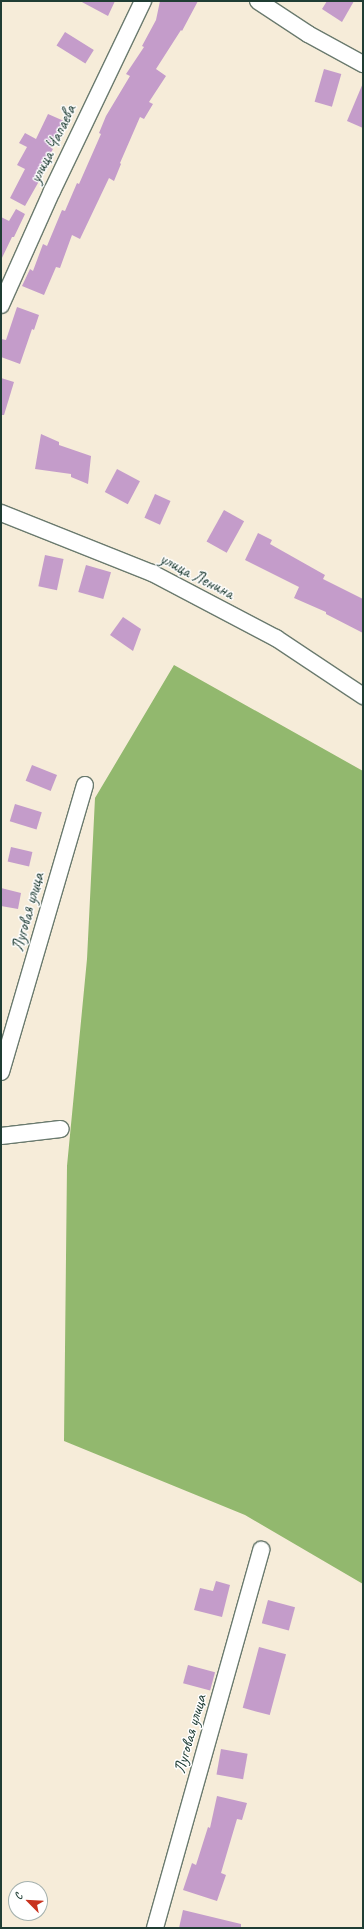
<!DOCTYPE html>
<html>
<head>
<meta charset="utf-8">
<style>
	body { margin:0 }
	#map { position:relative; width:364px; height:1929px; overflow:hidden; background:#f6ecd9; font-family:Caveat,sans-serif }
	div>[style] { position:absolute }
	.forest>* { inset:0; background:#92b86e }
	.building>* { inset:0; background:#c49cca; transform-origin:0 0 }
	.roads { filter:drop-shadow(1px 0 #6a7a6e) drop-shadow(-1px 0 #6a7a6e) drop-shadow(0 1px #6a7a6e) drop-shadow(0 -1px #6a7a6e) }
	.minor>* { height:16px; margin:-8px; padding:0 8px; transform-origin:8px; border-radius:8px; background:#fff }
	span { translate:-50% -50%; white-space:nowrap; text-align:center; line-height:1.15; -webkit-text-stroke:3px #fff; paint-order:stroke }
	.street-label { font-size:17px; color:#1f3d34 }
	.frame { position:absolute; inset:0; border:2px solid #1f3d34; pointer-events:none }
	.north { position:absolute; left:8px; top:1881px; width:40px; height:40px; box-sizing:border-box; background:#fff; border:1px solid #a5b1ae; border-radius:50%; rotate:294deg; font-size:11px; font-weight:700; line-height:16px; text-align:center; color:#1f3d34 }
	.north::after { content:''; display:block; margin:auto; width:14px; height:18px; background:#c8321e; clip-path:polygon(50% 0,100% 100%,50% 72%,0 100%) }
</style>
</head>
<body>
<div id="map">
	<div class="forest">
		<div style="clip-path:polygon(174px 665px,363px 771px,363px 1584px,245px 1515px,64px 1441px,67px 1166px,87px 959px,95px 798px)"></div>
	</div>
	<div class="building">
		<div style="clip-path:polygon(80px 1px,115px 1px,108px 16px)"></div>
		<div style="clip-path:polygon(160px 1px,198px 1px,182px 31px,181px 30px,156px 69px,166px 76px,149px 102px,153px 104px,144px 119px,140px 117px,120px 163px,121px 164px,114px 181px,109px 178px,80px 239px,72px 235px,60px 268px,56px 267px,44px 295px,22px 286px,30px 269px,33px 271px,43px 244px,47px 246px,62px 210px,65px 211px,77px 183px,79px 184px,101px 134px,99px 133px,106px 116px,130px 76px,126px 74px,144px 47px,142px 46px,156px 20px)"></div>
		<div style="clip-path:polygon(327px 1px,354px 1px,342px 22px,322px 9px)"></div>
		<div style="left:65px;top:32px;width:34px;height:16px;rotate:32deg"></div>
		<div style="left:324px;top:69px;width:18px;height:34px;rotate:16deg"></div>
		<div style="clip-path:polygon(363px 83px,363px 128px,347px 121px)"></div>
		<div style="clip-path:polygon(48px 114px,64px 121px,51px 148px,53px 149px,44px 165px,47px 167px,25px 206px,10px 198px,25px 169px,17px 165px,27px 147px,19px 143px,25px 133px,36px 139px)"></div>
		<div style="clip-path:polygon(16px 209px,25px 214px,14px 237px,12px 237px,1px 260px,1px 217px,9px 221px)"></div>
		<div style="clip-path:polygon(17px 307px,39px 315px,34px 330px,32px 329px,20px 364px,1px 357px,1px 339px,6px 340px)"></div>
		<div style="clip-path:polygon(1px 378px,14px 382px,4px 415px,1px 415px)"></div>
		<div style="clip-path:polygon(41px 434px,59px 442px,59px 445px,91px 456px,88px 484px,71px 477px,71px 474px,35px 469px)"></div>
		<div style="left:117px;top:469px;width:26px;height:26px;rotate:28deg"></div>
		<div style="left:155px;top:494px;width:17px;height:26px;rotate:24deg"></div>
		<div style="left:224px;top:510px;width:23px;height:36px;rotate:29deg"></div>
		<div style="clip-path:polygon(258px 533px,272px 540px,270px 544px,325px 575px,323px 579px,363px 599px,363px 633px,326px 614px,326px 612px,294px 598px,299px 587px,245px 560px)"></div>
		<div style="left:45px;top:555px;width:19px;height:32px;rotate:12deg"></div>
		<div style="left:86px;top:565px;width:26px;height:28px;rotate:16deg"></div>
		<div style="clip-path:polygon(123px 617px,141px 629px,133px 651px,110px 635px)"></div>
		<div style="left:32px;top:765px;width:27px;height:17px;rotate:22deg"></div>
		<div style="left:15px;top:804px;width:28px;height:18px;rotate:17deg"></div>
		<div style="left:11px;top:847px;width:22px;height:15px;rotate:13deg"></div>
		<div style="clip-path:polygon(1px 888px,21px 893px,18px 909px,1px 906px)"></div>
		<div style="clip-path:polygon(216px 1581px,230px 1585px,222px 1617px,194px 1610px,200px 1588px,213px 1591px)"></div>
		<div style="left:268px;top:1600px;width:28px;height:24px;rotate:15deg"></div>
		<div style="left:259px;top:1647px;width:28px;height:63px;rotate:15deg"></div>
		<div style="left:188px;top:1665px;width:28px;height:19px;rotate:15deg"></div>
		<div style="left:221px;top:1749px;width:27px;height:26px;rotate:10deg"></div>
		<div style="clip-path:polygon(217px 1796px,247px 1803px,242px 1820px,237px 1819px,221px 1873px,226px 1875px,217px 1901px,183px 1890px,192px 1863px,196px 1865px,208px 1827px,210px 1828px)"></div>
		<div style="clip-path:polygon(183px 1910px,241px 1924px,241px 1928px,179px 1928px)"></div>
	</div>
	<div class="roads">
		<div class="minor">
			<div style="left:258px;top:1px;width:60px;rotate:33.4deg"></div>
			<div style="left:308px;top:34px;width:63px;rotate:28.6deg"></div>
			<div style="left:1px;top:305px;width:125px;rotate:-65.9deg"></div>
			<div style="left:52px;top:191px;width:211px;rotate:-64.4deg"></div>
			<div style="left:1px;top:513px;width:162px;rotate:21.7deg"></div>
			<div style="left:152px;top:573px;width:140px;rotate:27.7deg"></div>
			<div style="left:276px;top:638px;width:105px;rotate:33.7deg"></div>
			<div style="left:1px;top:1072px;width:299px;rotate:-73.7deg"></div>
			<div style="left:1px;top:1136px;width:60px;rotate:-6.7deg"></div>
			<div style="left:155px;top:1928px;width:393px;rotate:-74.3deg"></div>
		</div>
	</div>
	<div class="street-label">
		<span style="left:53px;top:144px;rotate:-64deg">улица Чапаева</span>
		<span style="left:197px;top:576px;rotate:27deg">улица Ленина</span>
		<span style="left:28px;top:912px;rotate:-74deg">Луговая улица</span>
		<span style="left:190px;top:1734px;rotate:-74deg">Луговая улица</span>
	</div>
	<div class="frame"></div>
	<div class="north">С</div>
</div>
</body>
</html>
